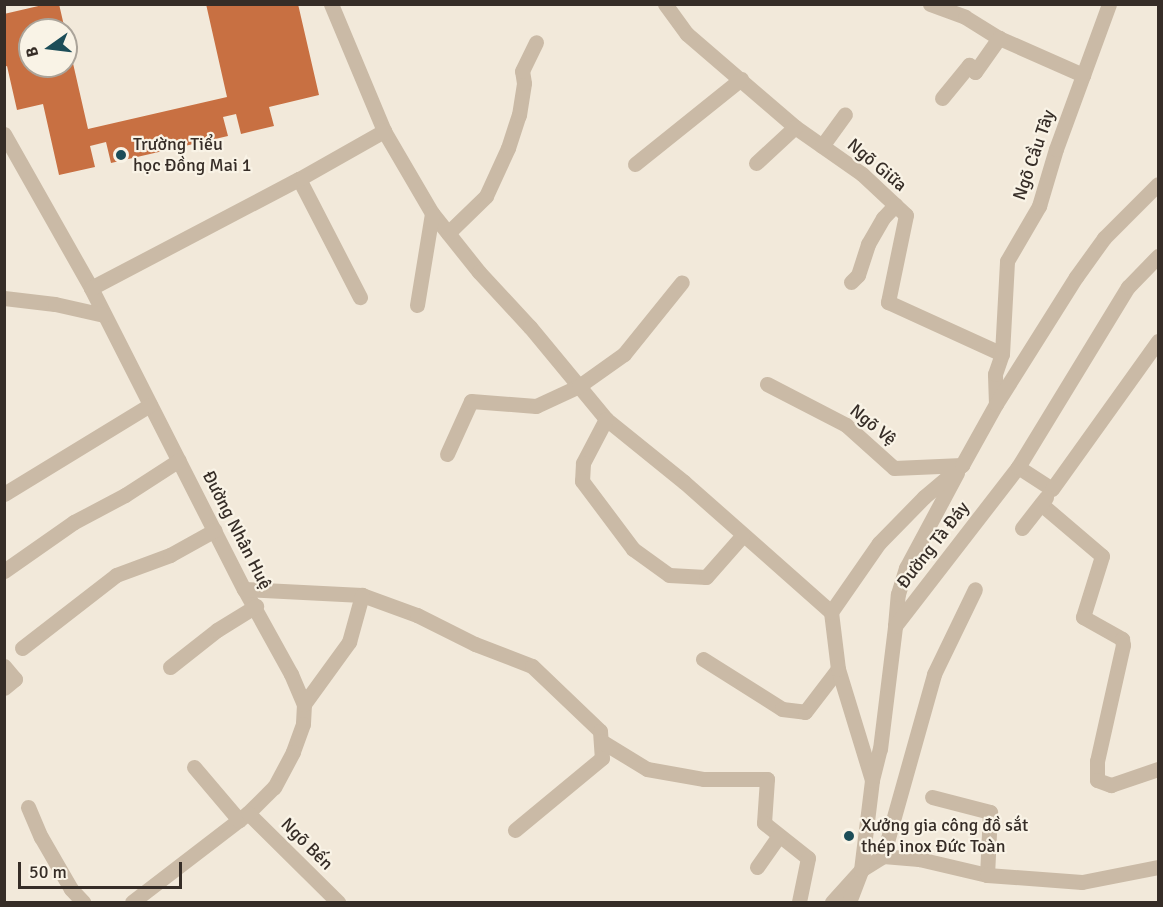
<!DOCTYPE html>
<html>
<head>
<meta charset="utf-8">
<style>
	body { margin:0 }
	#map { position:relative; width:1163px; height:907px; overflow:hidden; background:#f2e9da; font-family:Signika,sans-serif }
	div>[style] { position:absolute }
	.building>* { inset:0; background:#c87042 }
	.minor>* { height:15px; margin:-7.5px; padding:0 7.5px; transform-origin:7.5px; border-radius:7.5px; background:#cabaa6 }
	.dots>* { width:16px; height:16px; translate:-50% -50%; box-sizing:border-box; border:3px solid #f9f3e6; border-radius:50% }
	span { translate:-50% -50%; white-space:nowrap; text-align:center; line-height:1.15; -webkit-text-stroke:4.5px #f9f3e6; paint-order:stroke }
	.poi-label { font-size:18px; color:#362d27 }
	.left { translate:0 -50%; text-align:left }
	.street-label { font-size:18px; color:#362d27 }
	.frame { position:absolute; inset:0; border:6px solid #362d27; pointer-events:none }
	.north { position:absolute; left:18px; top:18px; width:60px; height:60px; box-sizing:border-box; background:#f9f3e6; border:2px solid #aba49a; border-radius:50%; rotate:256deg; font-size:16px; font-weight:700; line-height:24px; text-align:center; color:#362d27 }
	.north::after { content:''; display:block; margin:auto; width:21px; height:27px; background:#1c4d58; clip-path:polygon(50% 0,100% 100%,50% 72%,0 100%) }
	.scale { position:absolute; left:18px; top:862px; width:164px; height:27px; box-sizing:border-box; border:3px solid #362d27; border-top:0; padding-left:8px; font-size:18px; line-height:21px; white-space:nowrap; color:#362d27; -webkit-text-stroke:4px #f9f3e6; paint-order:stroke }
</style>
</head>
<body>
<div id="map">
	<div class="building">
		<div style="clip-path:polygon(47px 4px,59px 4px,65px 30px,30px 30px,30px 66px,66px 66px,67px 37px,88px 129px,227px 97px,206px 4px,298px 4px,319px 95px,269px 107px,274px 126px,241px 134px,236px 114px,223px 117px,228px 136px,111px 163px,106px 142px,90px 146px,95px 167px,59px 175px,43px 104px,17px 110px,7px 66px,4px 67px,4px 14px)"></div>
	</div>
	<div class="minor">
		<div style="left:331px;top:4px;width:138px;rotate:67.3deg"></div>
		<div style="left:384px;top:131px;width:95px;rotate:59.7deg"></div>
		<div style="left:432px;top:213px;width:75px;rotate:51.5deg"></div>
		<div style="left:479px;top:272px;width:75px;rotate:47.2deg"></div>
		<div style="left:530px;top:327px;width:119px;rotate:50.4deg"></div>
		<div style="left:606px;top:419px;width:100px;rotate:38.9deg"></div>
		<div style="left:684px;top:482px;width:196px;rotate:41.5deg"></div>
		<div style="left:665px;top:4px;width:37px;rotate:54deg"></div>
		<div style="left:687px;top:34px;width:143px;rotate:40.7deg"></div>
		<div style="left:795px;top:127px;width:82px;rotate:35deg"></div>
		<div style="left:862px;top:174px;width:60px;rotate:43deg"></div>
		<div style="left:906px;top:215px;width:89px;rotate:101.7deg"></div>
		<div style="left:888px;top:302px;width:125px;rotate:24.5deg"></div>
		<div style="left:930px;top:4px;width:37px;rotate:20deg"></div>
		<div style="left:965px;top:17px;width:40px;rotate:32deg"></div>
		<div style="left:999px;top:38px;width:92px;rotate:23.8deg"></div>
		<div style="left:942px;top:98px;width:43px;rotate:-50.7deg"></div>
		<div style="left:969px;top:65px;width:9px;rotate:49deg"></div>
		<div style="left:975px;top:72px;width:42px;rotate:-54.8deg"></div>
		<div style="left:4px;top:134px;width:177px;rotate:60.5deg"></div>
		<div style="left:91px;top:288px;width:338px;rotate:63.1deg"></div>
		<div style="left:244px;top:589px;width:97px;rotate:61.1deg"></div>
		<div style="left:291px;top:674px;width:33px;rotate:67deg"></div>
		<div style="left:304px;top:704px;width:20px;rotate:93deg"></div>
		<div style="left:303px;top:724px;width:30px;rotate:110deg"></div>
		<div style="left:293px;top:752px;width:40px;rotate:118deg"></div>
		<div style="left:274px;top:787px;width:37px;rotate:135deg"></div>
		<div style="left:248px;top:813px;width:146px;rotate:142.5deg"></div>
		<div style="left:822px;top:146px;width:39px;rotate:-54deg"></div>
		<div style="left:756px;top:163px;width:53px;rotate:-42.7deg"></div>
		<div style="left:635px;top:164px;width:136px;rotate:-38.7deg"></div>
		<div style="left:299px;top:179px;width:133px;rotate:62.7deg"></div>
		<div style="left:448px;top:233px;width:53px;rotate:-44.2deg"></div>
		<div style="left:486px;top:196px;width:53px;rotate:-65.4deg"></div>
		<div style="left:508px;top:148px;width:35px;rotate:-72deg"></div>
		<div style="left:519px;top:115px;width:32px;rotate:-81deg"></div>
		<div style="left:524px;top:83px;width:12px;rotate:-99deg"></div>
		<div style="left:522px;top:71px;width:32px;rotate:-64deg"></div>
		<div style="left:851px;top:282px;width:10px;rotate:-45deg"></div>
		<div style="left:858px;top:275px;width:33px;rotate:-72deg"></div>
		<div style="left:868px;top:244px;width:30px;rotate:-60deg"></div>
		<div style="left:883px;top:218px;width:18px;rotate:-47deg"></div>
		<div style="left:91px;top:288px;width:235px;rotate:-27.7deg"></div>
		<div style="left:299px;top:179px;width:98px;rotate:-29.5deg"></div>
		<div style="left:4px;top:298px;width:51px;rotate:6.7deg"></div>
		<div style="left:55px;top:304px;width:50px;rotate:12.7deg"></div>
		<div style="left:417px;top:305px;width:93px;rotate:-80.7deg"></div>
		<div style="left:767px;top:384px;width:89px;rotate:27.4deg"></div>
		<div style="left:846px;top:425px;width:64px;rotate:41.9deg"></div>
		<div style="left:894px;top:468px;width:68px;rotate:-2.5deg"></div>
		<div style="left:996px;top:404px;width:30px;rotate:-92deg"></div>
		<div style="left:995px;top:374px;width:21px;rotate:-71deg"></div>
		<div style="left:1002px;top:354px;width:93px;rotate:-86.9deg"></div>
		<div style="left:1007px;top:261px;width:64px;rotate:-59.8deg"></div>
		<div style="left:1039px;top:206px;width:59px;rotate:-73.4deg"></div>
		<div style="left:1056px;top:149px;width:154px;rotate:-69.9deg"></div>
		<div style="left:606px;top:419px;width:50px;rotate:117.6deg"></div>
		<div style="left:583px;top:463px;width:18px;rotate:93deg"></div>
		<div style="left:582px;top:481px;width:85px;rotate:53.1deg"></div>
		<div style="left:633px;top:549px;width:44px;rotate:35.8deg"></div>
		<div style="left:669px;top:575px;width:37px;rotate:3deg"></div>
		<div style="left:706px;top:577px;width:55px;rotate:-48.7deg"></div>
		<div style="left:447px;top:454px;width:58px;rotate:-65.6deg"></div>
		<div style="left:471px;top:401px;width:65px;rotate:4.4deg"></div>
		<div style="left:536px;top:406px;width:47px;rotate:-24.9deg"></div>
		<div style="left:579px;top:386px;width:55px;rotate:-35.4deg"></div>
		<div style="left:624px;top:354px;width:92px;rotate:-51.1deg"></div>
		<div style="left:1018px;top:467px;width:40px;rotate:32.9deg"></div>
		<div style="left:1052px;top:489px;width:182px;rotate:-54.4deg"></div>
		<div style="left:4px;top:494px;width:171px;rotate:-31.4deg"></div>
		<div style="left:1041px;top:504px;width:80px;rotate:40.4deg"></div>
		<div style="left:1102px;top:556px;width:64px;rotate:107.3deg"></div>
		<div style="left:1083px;top:617px;width:45px;rotate:29.4deg"></div>
		<div style="left:1122px;top:639px;width:6px;rotate:81deg"></div>
		<div style="left:1123px;top:645px;width:119px;rotate:102.6deg"></div>
		<div style="left:1097px;top:761px;width:19px;rotate:90deg"></div>
		<div style="left:1097px;top:780px;width:15px;rotate:20deg"></div>
		<div style="left:1111px;top:785px;width:50px;rotate:-18.8deg"></div>
		<div style="left:1022px;top:528px;width:39px;rotate:-52deg"></div>
		<div style="left:4px;top:571px;width:85px;rotate:-35deg"></div>
		<div style="left:74px;top:522px;width:58px;rotate:-27.9deg"></div>
		<div style="left:125px;top:495px;width:64px;rotate:-32.9deg"></div>
		<div style="left:244px;top:589px;width:118px;rotate:2.9deg"></div>
		<div style="left:362px;top:595px;width:59px;rotate:20deg"></div>
		<div style="left:417px;top:615px;width:65px;rotate:26.6deg"></div>
		<div style="left:475px;top:644px;width:61px;rotate:21.1deg"></div>
		<div style="left:532px;top:666px;width:94px;rotate:43.7deg"></div>
		<div style="left:600px;top:731px;width:27px;rotate:86deg"></div>
		<div style="left:602px;top:758px;width:113px;rotate:140.4deg"></div>
		<div style="left:895px;top:626px;width:32px;rotate:-85deg"></div>
		<div style="left:898px;top:594px;width:27px;rotate:-73deg"></div>
		<div style="left:906px;top:568px;width:108px;rotate:-61.8deg"></div>
		<div style="left:22px;top:648px;width:119px;rotate:-37.8deg"></div>
		<div style="left:116px;top:575px;width:58px;rotate:-20.3deg"></div>
		<div style="left:170px;top:555px;width:51px;rotate:-29.1deg"></div>
		<div style="left:703px;top:659px;width:93px;rotate:32.3deg"></div>
		<div style="left:782px;top:709px;width:23px;rotate:7deg"></div>
		<div style="left:805px;top:712px;width:54px;rotate:-52.5deg"></div>
		<div style="left:4px;top:666px;width:17px;rotate:50deg"></div>
		<div style="left:15px;top:679px;width:14px;rotate:141deg"></div>
		<div style="left:170px;top:667px;width:60px;rotate:-38.2deg"></div>
		<div style="left:217px;top:630px;width:46px;rotate:-31.6deg"></div>
		<div style="left:304px;top:704px;width:77px;rotate:-54deg"></div>
		<div style="left:349px;top:642px;width:49px;rotate:-74.5deg"></div>
		<div style="left:601px;top:741px;width:54px;rotate:31.3deg"></div>
		<div style="left:647px;top:769px;width:58px;rotate:10deg"></div>
		<div style="left:704px;top:779px;width:63px"></div>
		<div style="left:767px;top:779px;width:44px;rotate:93.9deg"></div>
		<div style="left:764px;top:823px;width:56px;rotate:38.5deg"></div>
		<div style="left:808px;top:858px;width:45px;rotate:101.6deg"></div>
		<div style="left:194px;top:767px;width:70px;rotate:49.7deg"></div>
		<div style="left:872px;top:780px;width:116px;rotate:-107deg"></div>
		<div style="left:838px;top:669px;width:57px;rotate:-97deg"></div>
		<div style="left:831px;top:612px;width:84px;rotate:-55.2deg"></div>
		<div style="left:879px;top:543px;width:64px;rotate:-45.6deg"></div>
		<div style="left:924px;top:497px;width:50px;rotate:-40.1deg"></div>
		<div style="left:962px;top:465px;width:70px;rotate:-60.9deg"></div>
		<div style="left:996px;top:404px;width:150px;rotate:-57.8deg"></div>
		<div style="left:1076px;top:277px;width:48px;rotate:-54.3deg"></div>
		<div style="left:1104px;top:238px;width:76px;rotate:-45deg"></div>
		<div style="left:932px;top:797px;width:60px;rotate:14.5deg"></div>
		<div style="left:990px;top:812px;width:63px;rotate:92.7deg"></div>
		<div style="left:28px;top:807px;width:33px;rotate:67deg"></div>
		<div style="left:41px;top:837px;width:60px;rotate:60deg"></div>
		<div style="left:71px;top:889px;width:18px;rotate:47deg"></div>
		<div style="left:248px;top:813px;width:127px;rotate:44.7deg"></div>
		<div style="left:883px;top:856px;width:189px;rotate:-74.3deg"></div>
		<div style="left:934px;top:674px;width:94px;rotate:-64.2deg"></div>
		<div style="left:757px;top:867px;width:38px;rotate:-55deg"></div>
		<div style="left:832px;top:902px;width:43px;rotate:-47.8deg"></div>
		<div style="left:861px;top:870px;width:26px;rotate:-32deg"></div>
		<div style="left:883px;top:856px;width:36px;rotate:5deg"></div>
		<div style="left:919px;top:859px;width:70px;rotate:13.2deg"></div>
		<div style="left:987px;top:875px;width:95px;rotate:4.2deg"></div>
		<div style="left:1082px;top:882px;width:77px;rotate:-11.2deg"></div>
		<div style="left:849px;top:902px;width:34px;rotate:-69deg"></div>
		<div style="left:861px;top:870px;width:91px;rotate:-83deg"></div>
		<div style="left:872px;top:780px;width:32px;rotate:-76deg"></div>
		<div style="left:880px;top:749px;width:124px;rotate:-83deg"></div>
		<div style="left:895px;top:626px;width:201px;rotate:-52.3deg"></div>
		<div style="left:1018px;top:467px;width:211px;rotate:-58.6deg"></div>
		<div style="left:1128px;top:287px;width:43px;rotate:-45.9deg"></div>
	</div>
	<div class="dots">
		<div style="left:121px;top:155px;background:#1c4d58"></div>
		<div style="left:849px;top:836px;background:#1c4d58"></div>
	</div>
	<div class="poi-label">
		<span class="left" style="left:133px;top:155px">Trường Tiểu<br>học Đồng Mai 1</span>
		<span class="left" style="left:861px;top:836px">Xưởng gia công đồ sắt<br>thép inox Đức Toàn</span>
	</div>
	<div class="street-label">
		<span style="left:1034px;top:155px;rotate:-71deg">Ngõ Cầu Tây</span>
		<span style="left:877px;top:165px;rotate:40deg">Ngõ Giữa</span>
		<span style="left:873px;top:425px;rotate:39deg">Ngõ Vệ</span>
		<span style="left:237px;top:530px;rotate:63deg">Đường Nhân Huệ</span>
		<span style="left:933px;top:545px;rotate:-52deg">Đường Tà Đáy</span>
		<span style="left:307px;top:844px;rotate:45deg">Ngõ Bến</span>
	</div>
	<div class="frame"></div>
	<div class="north">B</div>
	<div class="scale">50 m</div>
</div>
</body>
</html>
